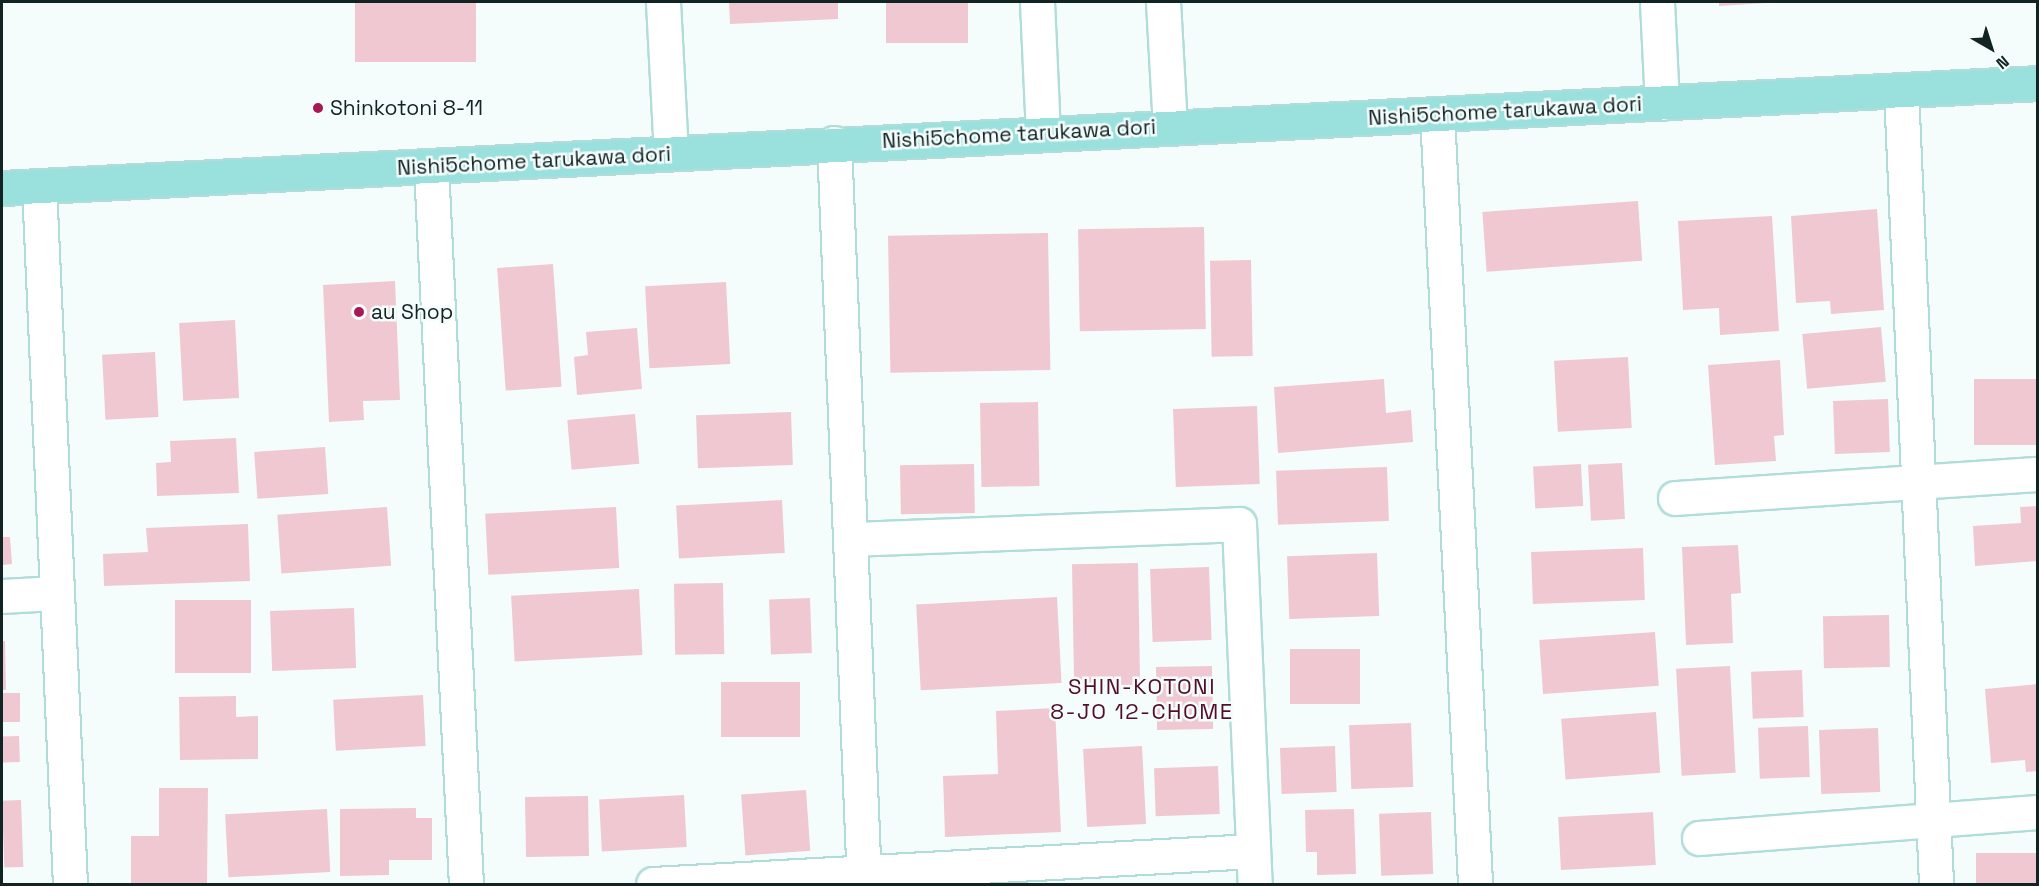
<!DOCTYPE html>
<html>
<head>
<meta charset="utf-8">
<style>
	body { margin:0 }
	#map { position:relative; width:2039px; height:886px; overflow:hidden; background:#f4fdfc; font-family:"Space Grotesk",sans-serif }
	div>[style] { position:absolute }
	.building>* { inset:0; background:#f0c8d2; transform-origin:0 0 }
	.roads { filter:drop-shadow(2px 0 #b0ddda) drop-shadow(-2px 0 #b0ddda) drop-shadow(0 2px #b0ddda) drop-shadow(0 -2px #b0ddda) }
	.minor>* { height:33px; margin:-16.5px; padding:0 16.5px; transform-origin:16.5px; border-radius:16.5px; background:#fff }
	.major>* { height:33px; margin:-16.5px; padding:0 16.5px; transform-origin:16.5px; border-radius:16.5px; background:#9ae0dd }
	.dots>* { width:16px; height:16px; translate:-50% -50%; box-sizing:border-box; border:3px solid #f4fdfc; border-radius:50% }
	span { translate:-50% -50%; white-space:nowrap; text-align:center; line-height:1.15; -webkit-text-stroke:5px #f4fdfc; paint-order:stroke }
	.poi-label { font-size:21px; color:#112322 }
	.left { translate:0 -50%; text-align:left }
	.street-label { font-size:21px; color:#112322 }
	.neighbourhood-label { font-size:22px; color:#520f29; letter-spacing:1.5px }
	.frame { position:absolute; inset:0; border:3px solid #112322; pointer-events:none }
	.north { position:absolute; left:1961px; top:18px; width:60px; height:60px; -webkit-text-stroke:4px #f4fdfc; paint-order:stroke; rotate:141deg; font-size:16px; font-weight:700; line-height:24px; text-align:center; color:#112322 }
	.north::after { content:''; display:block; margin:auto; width:21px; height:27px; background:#112322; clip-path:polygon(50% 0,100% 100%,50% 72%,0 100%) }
</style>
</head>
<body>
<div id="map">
	<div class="building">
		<div style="left:355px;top:2px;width:121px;height:60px"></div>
		<div style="clip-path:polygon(729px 2px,838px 2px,838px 19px,730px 24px)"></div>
		<div style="left:886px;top:2px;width:82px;height:41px"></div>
		<div style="clip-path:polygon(1719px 2px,1766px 2px,1766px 3px,1719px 6px)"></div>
		<div style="left:1638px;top:201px;width:60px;height:156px;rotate:86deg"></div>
		<div style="clip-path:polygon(1877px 209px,1884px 310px,1831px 314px,1830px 301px,1796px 303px,1791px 216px)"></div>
		<div style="clip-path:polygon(1772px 216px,1779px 331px,1720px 335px,1719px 308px,1683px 310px,1678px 221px)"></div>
		<div style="left:1204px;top:227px;width:102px;height:126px;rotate:89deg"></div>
		<div style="left:1048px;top:233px;width:137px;height:160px;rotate:89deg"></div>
		<div style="left:1251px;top:260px;width:96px;height:41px;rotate:89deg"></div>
		<div style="left:553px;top:264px;width:123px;height:56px;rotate:86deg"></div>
		<div style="clip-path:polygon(395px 281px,400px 400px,363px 401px,364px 420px,329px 422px,323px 285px)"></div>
		<div style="left:726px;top:282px;width:82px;height:81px;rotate:87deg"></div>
		<div style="left:235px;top:320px;width:78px;height:56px;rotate:87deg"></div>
		<div style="left:1881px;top:327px;width:55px;height:79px;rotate:85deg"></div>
		<div style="clip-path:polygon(637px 328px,642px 389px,577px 395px,574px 357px,588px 355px,586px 332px)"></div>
		<div style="left:155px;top:352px;width:65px;height:53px;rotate:87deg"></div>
		<div style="left:1628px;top:357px;width:71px;height:74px;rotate:87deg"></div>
		<div style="clip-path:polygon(1780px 360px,1784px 435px,1774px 436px,1776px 461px,1715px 465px,1708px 365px)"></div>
		<div style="clip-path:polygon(1384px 379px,1386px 413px,1411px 410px,1413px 442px,1278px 453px,1274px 387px)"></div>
		<div style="left:2038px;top:379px;width:66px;height:64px;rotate:90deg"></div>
		<div style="left:1888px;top:399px;width:53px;height:55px;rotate:88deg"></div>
		<div style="left:1038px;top:402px;width:84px;height:58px;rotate:89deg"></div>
		<div style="left:1257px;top:406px;width:78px;height:84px;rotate:88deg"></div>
		<div style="left:791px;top:412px;width:53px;height:95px;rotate:88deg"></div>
		<div style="left:635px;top:414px;width:50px;height:68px;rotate:85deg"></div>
		<div style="clip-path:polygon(236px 438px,239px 493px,157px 496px,156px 463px,171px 462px,170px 441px)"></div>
		<div style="left:325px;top:447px;width:47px;height:71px;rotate:86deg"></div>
		<div style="left:1622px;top:463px;width:56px;height:34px;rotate:87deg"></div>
		<div style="left:974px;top:464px;width:49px;height:74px;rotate:89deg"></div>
		<div style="left:1581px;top:464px;width:42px;height:48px;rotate:87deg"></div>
		<div style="left:1387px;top:467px;width:54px;height:111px;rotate:88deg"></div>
		<div style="left:782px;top:500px;width:53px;height:106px;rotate:87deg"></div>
		<div style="clip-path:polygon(2038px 506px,2038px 561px,1975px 566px,1973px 526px,2021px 523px,2020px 507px)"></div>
		<div style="left:387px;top:507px;width:59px;height:110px;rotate:86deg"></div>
		<div style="left:616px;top:507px;width:61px;height:131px;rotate:87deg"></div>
		<div style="clip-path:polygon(248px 524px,250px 581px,104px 586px,103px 554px,148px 552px,146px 528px)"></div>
		<div style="clip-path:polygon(2px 537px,10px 537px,12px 564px,2px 565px)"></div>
		<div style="clip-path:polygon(1738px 545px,1741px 593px,1731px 594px,1733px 643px,1686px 645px,1682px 547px)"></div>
		<div style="left:1643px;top:548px;width:52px;height:112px;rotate:88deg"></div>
		<div style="left:1377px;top:553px;width:63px;height:90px;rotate:88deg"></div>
		<div style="left:1138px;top:563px;width:124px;height:66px;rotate:89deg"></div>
		<div style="left:1209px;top:567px;width:73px;height:59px;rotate:88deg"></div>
		<div style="left:723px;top:583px;width:71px;height:49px;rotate:89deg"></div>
		<div style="left:639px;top:589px;width:66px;height:128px;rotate:87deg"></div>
		<div style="left:1057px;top:597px;width:86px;height:141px;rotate:87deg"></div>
		<div style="left:810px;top:598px;width:55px;height:41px;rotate:88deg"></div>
		<div style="left:251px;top:600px;width:73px;height:76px;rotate:90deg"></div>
		<div style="left:354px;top:608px;width:60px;height:84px;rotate:88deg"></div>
		<div style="left:1889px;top:615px;width:52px;height:66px;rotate:89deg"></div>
		<div style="left:1655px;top:632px;width:54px;height:116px;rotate:86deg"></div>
		<div style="clip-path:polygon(2px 641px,5px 641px,6px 690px,2px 690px)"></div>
		<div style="left:1290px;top:649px;width:70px;height:55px"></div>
		<div style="left:1212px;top:666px;width:63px;height:56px;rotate:89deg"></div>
		<div style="left:1730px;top:666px;width:107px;height:54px;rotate:87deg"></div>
		<div style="left:1802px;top:670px;width:47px;height:51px;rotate:88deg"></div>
		<div style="left:721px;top:682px;width:79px;height:55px"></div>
		<div style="clip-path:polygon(2038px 684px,2038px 771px,2026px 772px,2025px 760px,1991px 763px,1985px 689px)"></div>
		<div style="left:2px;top:693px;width:18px;height:29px"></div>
		<div style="left:423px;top:695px;width:51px;height:90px;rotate:87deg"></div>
		<div style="clip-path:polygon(236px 696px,236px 717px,258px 716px,258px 759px,180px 760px,179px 697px)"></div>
		<div style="clip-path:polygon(1055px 708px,1061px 832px,945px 837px,943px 776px,998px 774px,996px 711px)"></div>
		<div style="left:1656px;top:712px;width:61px;height:95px;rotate:86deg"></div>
		<div style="left:1411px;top:723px;width:64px;height:62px;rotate:88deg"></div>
		<div style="left:1808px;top:726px;width:51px;height:50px;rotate:88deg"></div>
		<div style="left:1878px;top:728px;width:64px;height:59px;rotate:88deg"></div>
		<div style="left:19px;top:736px;width:26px;height:17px;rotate:88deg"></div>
		<div style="left:1142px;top:746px;width:78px;height:59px;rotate:87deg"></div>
		<div style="left:1335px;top:746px;width:46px;height:55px;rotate:88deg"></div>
		<div style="left:1218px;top:766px;width:48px;height:64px;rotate:88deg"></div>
		<div style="clip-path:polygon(159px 788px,208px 788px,207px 883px,131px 884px,131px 836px,159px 836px)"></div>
		<div style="left:806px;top:790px;width:61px;height:65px;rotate:86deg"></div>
		<div style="left:684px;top:795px;width:52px;height:85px;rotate:87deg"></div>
		<div style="left:588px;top:796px;width:60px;height:63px;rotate:89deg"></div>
		<div style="left:21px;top:800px;width:67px;height:19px;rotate:88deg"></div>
		<div style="clip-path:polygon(416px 808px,416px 818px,432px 818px,432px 860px,389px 860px,389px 875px,340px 876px,340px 809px)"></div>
		<div style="left:327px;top:809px;width:63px;height:102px;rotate:87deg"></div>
		<div style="clip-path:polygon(1354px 809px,1356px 874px,1317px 875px,1317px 852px,1306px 852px,1305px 810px)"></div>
		<div style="left:1431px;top:812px;width:62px;height:52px;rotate:88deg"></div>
		<div style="left:1653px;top:812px;width:53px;height:95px;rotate:87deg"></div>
		<div style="left:2038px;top:853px;width:31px;height:62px;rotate:90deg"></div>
	</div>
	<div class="roads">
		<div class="minor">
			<div style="left:663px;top:2px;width:151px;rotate:87deg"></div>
			<div style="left:1037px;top:2px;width:132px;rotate:87.4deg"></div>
			<div style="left:1163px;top:2px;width:125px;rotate:86.8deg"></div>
			<div style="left:1657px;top:2px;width:101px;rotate:87.2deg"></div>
			<div style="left:1901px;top:91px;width:794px;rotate:87.47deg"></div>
			<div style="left:1437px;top:114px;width:771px;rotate:87.17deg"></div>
			<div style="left:834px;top:143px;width:742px;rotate:87.68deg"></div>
			<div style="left:431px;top:167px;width:718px;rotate:87.21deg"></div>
			<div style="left:39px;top:186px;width:699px;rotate:87.46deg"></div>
			<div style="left:1675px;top:498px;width:364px;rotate:-3.8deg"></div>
			<div style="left:852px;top:539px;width:387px;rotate:-2.2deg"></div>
			<div style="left:1239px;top:524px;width:360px;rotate:87.5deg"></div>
			<div style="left:2px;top:596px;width:53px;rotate:-3.2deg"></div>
			<div style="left:1699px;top:838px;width:340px;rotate:-4.4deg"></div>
			<div style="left:653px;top:884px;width:601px;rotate:-3.15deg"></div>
		</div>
		<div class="major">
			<div style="left:2px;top:188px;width:2039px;rotate:-2.95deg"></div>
		</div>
	</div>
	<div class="dots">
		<div style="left:318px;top:108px;background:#a81855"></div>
		<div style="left:359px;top:312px;background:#a81855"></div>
	</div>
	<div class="poi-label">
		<span class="left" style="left:330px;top:108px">Shinkotoni 8-11</span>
		<span class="left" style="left:371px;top:312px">au Shop</span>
	</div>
	<div class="street-label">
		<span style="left:1505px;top:111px;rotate:-3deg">Nishi5chome tarukawa dori</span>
		<span style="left:1019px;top:134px;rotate:-3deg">Nishi5chome tarukawa dori</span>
		<span style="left:534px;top:161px;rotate:-3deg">Nishi5chome tarukawa dori</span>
	</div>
	<div class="neighbourhood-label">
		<span style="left:1142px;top:699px">SHIN-KOTONI<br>8-JO 12-CHOME</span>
	</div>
	<div class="frame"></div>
	<div class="north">N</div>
</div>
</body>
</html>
